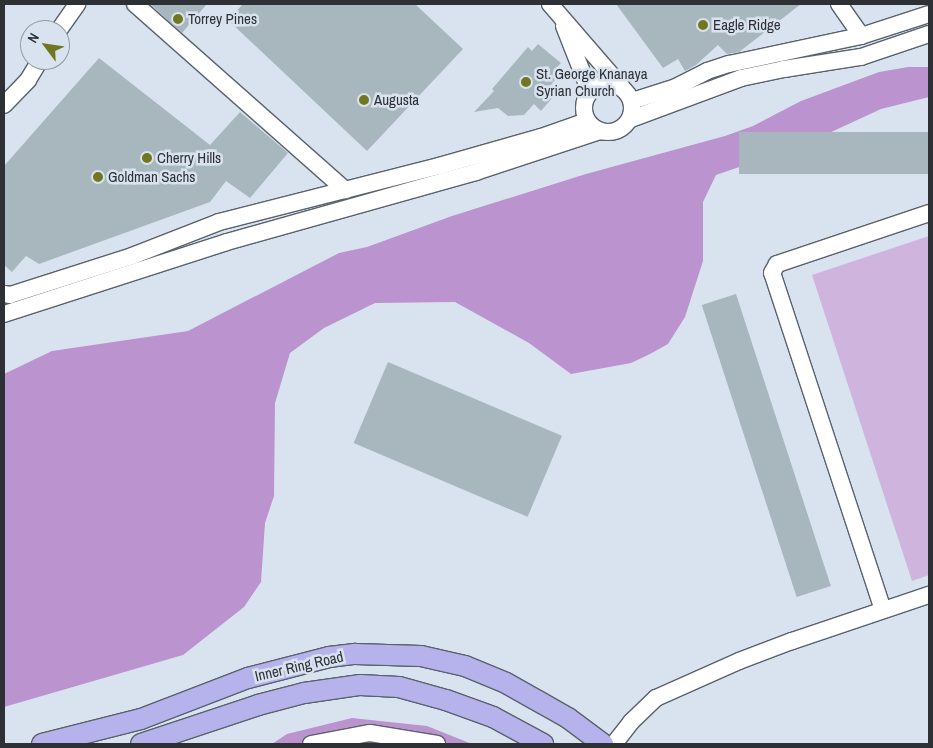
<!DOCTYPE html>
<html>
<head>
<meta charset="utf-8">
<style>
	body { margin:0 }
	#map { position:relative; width:933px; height:748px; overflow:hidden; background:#d9e3ef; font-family:"Archivo Narrow",sans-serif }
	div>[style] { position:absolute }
	.green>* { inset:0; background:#cfb4de }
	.forest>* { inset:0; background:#ba93cf }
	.building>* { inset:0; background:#a8b7be; transform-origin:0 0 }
	.roads { filter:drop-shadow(1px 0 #59616c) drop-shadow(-1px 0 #59616c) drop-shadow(0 1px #59616c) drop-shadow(0 -1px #59616c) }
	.minor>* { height:16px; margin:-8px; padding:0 8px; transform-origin:8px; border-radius:8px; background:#fff }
	.minor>.ring { margin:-8px; padding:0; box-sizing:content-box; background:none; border:16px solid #fff; border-radius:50% }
	.major>* { height:20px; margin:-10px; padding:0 10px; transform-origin:10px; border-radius:10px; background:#b6b2ec }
	.dots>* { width:14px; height:14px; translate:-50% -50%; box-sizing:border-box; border:2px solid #d9e3ef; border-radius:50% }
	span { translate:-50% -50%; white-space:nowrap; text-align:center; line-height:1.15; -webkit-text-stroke:5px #d9e3ef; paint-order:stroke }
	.poi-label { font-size:15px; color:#2d3135 }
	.left { translate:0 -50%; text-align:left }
	.street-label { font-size:15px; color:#2d3135 }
	.frame { position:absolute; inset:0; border:5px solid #2d3135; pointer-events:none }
	.north { position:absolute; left:20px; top:20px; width:50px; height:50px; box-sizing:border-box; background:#d9e3ef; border:1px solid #949ca5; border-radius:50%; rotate:301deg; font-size:14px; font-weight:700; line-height:20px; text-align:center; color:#2d3135 }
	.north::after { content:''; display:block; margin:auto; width:18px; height:22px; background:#717721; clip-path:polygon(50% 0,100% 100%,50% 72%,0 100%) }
</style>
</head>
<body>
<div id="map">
	<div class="green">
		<div style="clip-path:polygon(929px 236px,929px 575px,912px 581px,812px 275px)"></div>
	</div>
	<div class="forest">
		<div style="clip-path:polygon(908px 67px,929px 67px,929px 97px,881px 109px,801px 146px,716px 175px,703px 202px,703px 261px,685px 317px,668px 344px,650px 354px,631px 363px,571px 374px,529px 343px,455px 302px,375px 303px,324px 328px,290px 353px,275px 403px,274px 496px,265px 523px,261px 582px,244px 607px,183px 655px,4px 707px,4px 374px,52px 351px,188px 331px,339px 253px,367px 247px,452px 216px,586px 174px,725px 136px,753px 126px,801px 101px,879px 72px)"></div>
		<div style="clip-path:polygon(352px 718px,427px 726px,472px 744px,272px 744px,287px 734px)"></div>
	</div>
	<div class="building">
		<div style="clip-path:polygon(150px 4px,207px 4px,182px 33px)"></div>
		<div style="clip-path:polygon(243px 4px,415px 4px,463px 49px,367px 151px,228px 20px)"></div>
		<div style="clip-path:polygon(616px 4px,801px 4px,739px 52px,727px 54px,718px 45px,696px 65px,685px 71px,678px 59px,663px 68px)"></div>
		<div style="clip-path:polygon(538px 44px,561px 63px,554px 70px,559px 75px,546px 91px,553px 97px,541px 111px,534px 104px,524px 115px,508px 116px,498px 108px,474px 112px,494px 91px,492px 89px,528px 47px,532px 51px)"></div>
		<div style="clip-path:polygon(99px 58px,210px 145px,240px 112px,288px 153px,250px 198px,226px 181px,210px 202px,39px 264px,26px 256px,12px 272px,4px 265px,4px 166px)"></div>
		<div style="left:929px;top:132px;width:42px;height:190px;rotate:90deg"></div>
		<div style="left:736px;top:294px;width:307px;height:36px;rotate:72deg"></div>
		<div style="left:388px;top:362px;width:189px;height:88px;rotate:23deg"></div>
	</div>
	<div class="roads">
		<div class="minor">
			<div style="left:135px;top:4px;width:281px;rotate:41.5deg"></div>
			<div style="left:550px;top:4px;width:110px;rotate:49.1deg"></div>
			<div style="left:839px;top:4px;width:39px;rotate:55deg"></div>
			<div style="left:564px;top:26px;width:71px;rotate:68.5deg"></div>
			<div style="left:59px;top:30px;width:32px;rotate:-55deg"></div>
			<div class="ring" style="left:584px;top:84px;width:32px;height:32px"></div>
			<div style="left:632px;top:101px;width:46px;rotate:-17.7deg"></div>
			<div style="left:676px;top:87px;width:35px;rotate:-27deg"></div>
			<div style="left:707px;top:71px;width:23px;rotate:-18deg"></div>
			<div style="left:729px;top:64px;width:135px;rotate:-12deg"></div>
			<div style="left:861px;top:36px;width:71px;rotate:-17.9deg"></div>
			<div style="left:4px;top:105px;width:35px;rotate:-46deg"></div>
			<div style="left:28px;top:80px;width:23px;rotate:-59deg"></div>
			<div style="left:631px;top:119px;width:117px;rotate:-20.4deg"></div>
			<div style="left:741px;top:78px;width:44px;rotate:-11.8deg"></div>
			<div style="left:784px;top:69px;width:78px;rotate:-8.9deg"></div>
			<div style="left:861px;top:57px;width:72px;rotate:-18.7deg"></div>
			<div style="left:4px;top:294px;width:6px;rotate:9deg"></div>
			<div style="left:10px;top:295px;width:128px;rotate:-17.7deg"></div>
			<div style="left:132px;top:256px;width:93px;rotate:-21.3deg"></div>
			<div style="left:219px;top:222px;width:227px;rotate:-14.3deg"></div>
			<div style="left:439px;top:166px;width:106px;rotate:-15.9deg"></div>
			<div style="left:541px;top:137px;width:49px;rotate:-19.2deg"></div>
			<div style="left:4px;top:314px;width:234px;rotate:-17.9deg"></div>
			<div style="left:227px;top:242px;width:259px;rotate:-15.7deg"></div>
			<div style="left:476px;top:172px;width:131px;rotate:-18.3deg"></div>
			<div style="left:883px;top:610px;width:355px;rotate:-108.2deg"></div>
			<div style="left:772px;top:273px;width:10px;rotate:-61deg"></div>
			<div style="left:777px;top:264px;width:160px;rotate:-18.5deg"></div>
			<div style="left:311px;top:744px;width:60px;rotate:-10.6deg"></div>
			<div style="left:370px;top:733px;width:68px;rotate:9.3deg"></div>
			<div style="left:614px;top:744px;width:28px;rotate:-52deg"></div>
			<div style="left:631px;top:722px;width:35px;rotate:-44deg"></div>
			<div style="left:656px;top:698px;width:91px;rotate:-24deg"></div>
			<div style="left:739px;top:661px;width:57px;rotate:-20.7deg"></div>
			<div style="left:792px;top:641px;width:145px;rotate:-18.6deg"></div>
		</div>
		<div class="major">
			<div style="left:42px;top:744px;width:102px;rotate:-14.2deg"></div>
			<div style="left:141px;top:719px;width:115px;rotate:-21deg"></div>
			<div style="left:248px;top:678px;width:84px;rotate:-14.5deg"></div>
			<div style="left:329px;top:657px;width:26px;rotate:-7deg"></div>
			<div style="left:355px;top:654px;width:66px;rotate:1.7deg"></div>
			<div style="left:421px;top:656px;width:45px;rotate:12.8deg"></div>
			<div style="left:465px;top:666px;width:44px;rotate:22.5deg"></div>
			<div style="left:506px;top:683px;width:71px;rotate:29.4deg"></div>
			<div style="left:568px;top:718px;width:44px;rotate:36.6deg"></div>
			<div style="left:141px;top:744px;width:123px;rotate:-18.4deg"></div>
			<div style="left:258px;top:705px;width:48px;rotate:-14.6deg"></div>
			<div style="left:304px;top:693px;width:57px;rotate:-8.1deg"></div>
			<div style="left:360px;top:685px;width:39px;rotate:3deg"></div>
			<div style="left:399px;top:687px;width:49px;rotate:15.5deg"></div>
			<div style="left:446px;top:700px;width:50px;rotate:19.9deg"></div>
			<div style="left:493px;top:717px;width:57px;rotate:28.4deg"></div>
		</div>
	</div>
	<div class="dots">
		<div style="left:178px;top:19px;background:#717721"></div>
		<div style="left:703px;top:25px;background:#717721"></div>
		<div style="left:526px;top:82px;background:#717721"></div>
		<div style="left:364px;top:100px;background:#717721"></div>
		<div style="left:147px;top:158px;background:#717721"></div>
		<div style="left:98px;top:177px;background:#717721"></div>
	</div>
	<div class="poi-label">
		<span class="left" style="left:188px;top:19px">Torrey Pines</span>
		<span class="left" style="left:713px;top:25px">Eagle Ridge</span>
		<span class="left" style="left:536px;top:82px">St. George Knanaya<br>Syrian Church</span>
		<span class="left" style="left:374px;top:100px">Augusta</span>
		<span class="left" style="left:157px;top:158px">Cherry Hills</span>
		<span class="left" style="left:108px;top:177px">Goldman Sachs</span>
	</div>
	<div class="street-label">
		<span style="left:299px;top:666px;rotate:-13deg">Inner Ring Road</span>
	</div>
	<div class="frame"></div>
	<div class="north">N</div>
</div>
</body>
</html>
